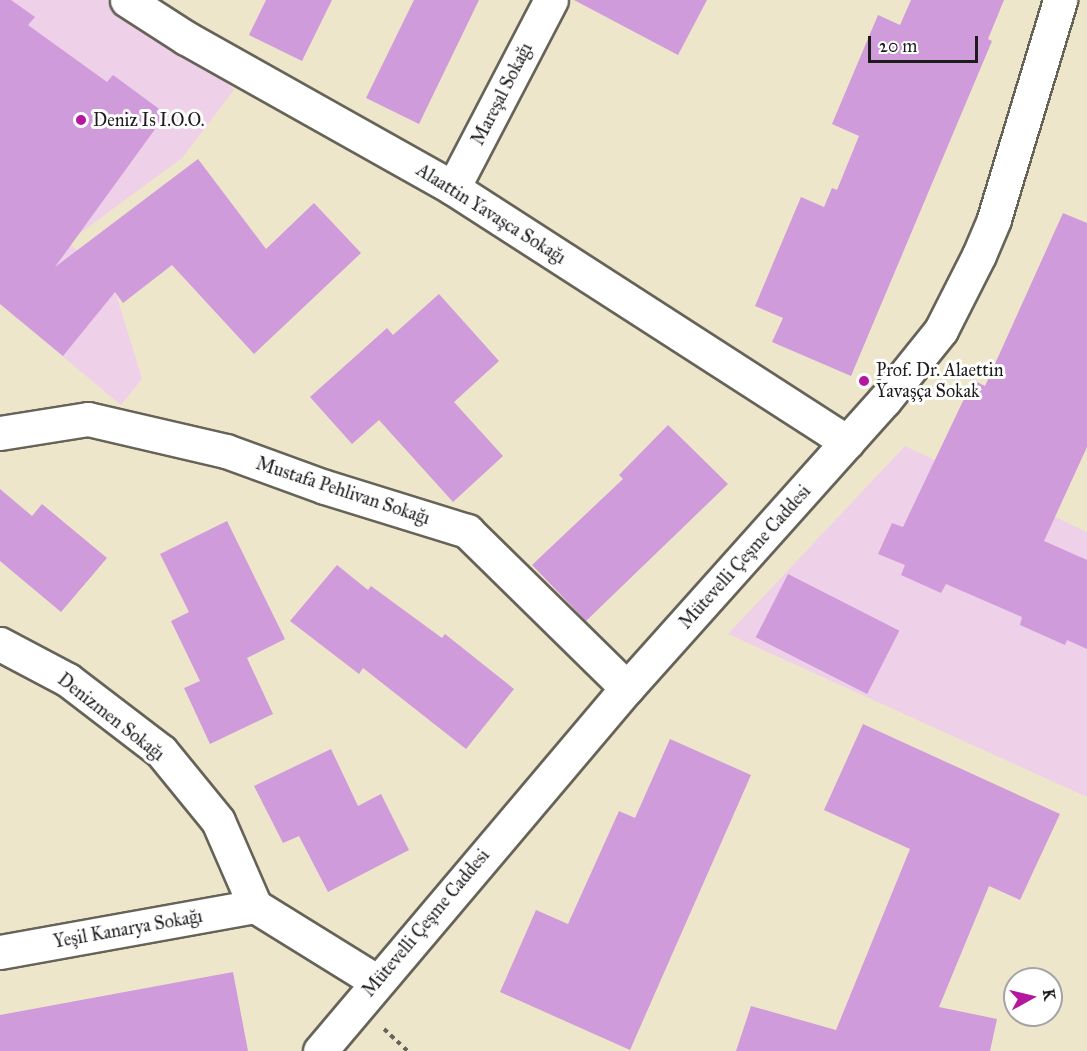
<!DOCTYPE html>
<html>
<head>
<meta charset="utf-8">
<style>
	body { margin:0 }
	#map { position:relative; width:1087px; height:1051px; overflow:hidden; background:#eee6cb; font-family:"IM FELL Great Primer",serif }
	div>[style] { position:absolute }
	.built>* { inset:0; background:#eed0e8 }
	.building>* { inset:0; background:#cf9bdb; transform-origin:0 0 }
	.path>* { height:4px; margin-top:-2px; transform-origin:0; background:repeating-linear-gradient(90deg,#666359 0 4.5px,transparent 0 9px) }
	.roads { filter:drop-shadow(2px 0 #666359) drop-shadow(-2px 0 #666359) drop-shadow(0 2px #666359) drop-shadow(0 -2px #666359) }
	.minor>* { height:33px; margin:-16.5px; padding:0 16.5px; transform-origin:16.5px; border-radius:16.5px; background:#fff }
	.dots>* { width:16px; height:16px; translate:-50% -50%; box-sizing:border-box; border:3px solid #fff; border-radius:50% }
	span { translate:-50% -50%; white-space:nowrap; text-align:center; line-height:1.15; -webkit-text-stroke:6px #fff; paint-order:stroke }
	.street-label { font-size:18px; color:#1c1c1c }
	.poi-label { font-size:18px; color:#1c1c1c }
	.left { translate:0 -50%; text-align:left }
	.north { position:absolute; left:1003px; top:967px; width:60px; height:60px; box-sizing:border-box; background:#fff; border:2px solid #a4a4a4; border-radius:50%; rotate:82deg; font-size:16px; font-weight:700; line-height:24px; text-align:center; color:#1c1c1c }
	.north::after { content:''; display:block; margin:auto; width:21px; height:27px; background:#b5179e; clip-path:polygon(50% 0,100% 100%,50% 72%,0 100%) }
	.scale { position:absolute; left:868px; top:36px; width:110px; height:27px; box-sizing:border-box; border:3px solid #1c1c1c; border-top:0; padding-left:8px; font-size:18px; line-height:21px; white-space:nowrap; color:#1c1c1c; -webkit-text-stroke:4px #fff; paint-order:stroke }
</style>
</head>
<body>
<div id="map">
	<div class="built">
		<div style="clip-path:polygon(0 0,106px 0,213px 68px,234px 90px,182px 158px,68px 242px,113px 284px,142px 379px,121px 405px,0 304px)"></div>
		<div style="clip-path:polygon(905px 446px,1087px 532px,1087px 797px,728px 634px)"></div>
	</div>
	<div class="building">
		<div style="clip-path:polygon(0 0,11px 0,35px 17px,28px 25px,107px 82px,113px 75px,166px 114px,55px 267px,198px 159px,266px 249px,314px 203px,361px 253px,254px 354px,172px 265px,123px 303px,115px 292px,63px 356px,0 304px)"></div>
		<div style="clip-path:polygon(266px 0,332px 0,302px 61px,249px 35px)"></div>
		<div style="clip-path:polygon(414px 0,479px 0,419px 124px,366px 98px)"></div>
		<div style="clip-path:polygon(574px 0,707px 0,678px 55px)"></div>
		<div style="clip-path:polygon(911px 0,1004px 0,988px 39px,992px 41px,851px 376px,772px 342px,783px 318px,755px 306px,801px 197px,824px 207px,832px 188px,837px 190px,859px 136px,832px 124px,878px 15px,900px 25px)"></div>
		<div style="clip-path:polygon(1063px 213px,1087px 223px,1087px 447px,1044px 541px,1087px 560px,1087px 649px,1067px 640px,1065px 645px,1020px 625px,1022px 617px,946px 584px,941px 593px,901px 575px,905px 565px,878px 554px,892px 523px,903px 527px,973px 380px,985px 386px)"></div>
		<div style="clip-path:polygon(439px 294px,499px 361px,454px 402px,503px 456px,453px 502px,379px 420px,352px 444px,310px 397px,387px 328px,393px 335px)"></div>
		<div style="clip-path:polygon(668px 425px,728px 484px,586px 621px,532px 565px,623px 479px,619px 475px)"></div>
		<div style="clip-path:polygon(0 489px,32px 516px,42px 504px,107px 558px,61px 612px,0 561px)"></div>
		<div style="clip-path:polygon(227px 521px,285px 639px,247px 658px,273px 714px,210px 744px,184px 688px,200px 681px,171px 621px,189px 612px,160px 554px)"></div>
		<div style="clip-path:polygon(337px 565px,368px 590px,371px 586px,442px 638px,445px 634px,514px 689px,466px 749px,363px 668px,359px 674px,290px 621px)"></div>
		<div style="left:788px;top:574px;width:125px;height:71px;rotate:27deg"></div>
		<div style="clip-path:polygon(863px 724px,1060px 814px,1020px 900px,989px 886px,939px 1007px,997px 1019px,990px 1051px,736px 1051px,751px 1006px,836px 1030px,910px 849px,824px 810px)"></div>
		<div style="clip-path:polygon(670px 739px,751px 775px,630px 1050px,500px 992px,536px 910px,568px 924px,619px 811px,635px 818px)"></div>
		<div style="clip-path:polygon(331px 749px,358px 806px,381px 794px,409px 850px,328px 892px,299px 836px,283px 843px,254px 786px)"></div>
		<div style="clip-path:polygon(233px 972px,248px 1051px,0 1051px,0 1015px)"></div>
	</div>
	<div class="path">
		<div style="left:384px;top:1029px;width:33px;rotate:43deg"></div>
	</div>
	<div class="roads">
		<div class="minor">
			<div style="left:127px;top:0;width:70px;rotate:32.8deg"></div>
			<div style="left:186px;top:38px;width:306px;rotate:29.3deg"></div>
			<div style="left:453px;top:188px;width:469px;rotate:32.8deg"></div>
			<div style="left:453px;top:188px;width:212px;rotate:-62.5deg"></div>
			<div style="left:0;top:433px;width:89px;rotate:-9deg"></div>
			<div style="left:88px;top:419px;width:142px;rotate:13.1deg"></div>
			<div style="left:226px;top:451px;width:105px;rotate:20deg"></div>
			<div style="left:325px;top:487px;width:149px;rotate:17.2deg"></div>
			<div style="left:467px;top:531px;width:224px;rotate:44.5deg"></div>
			<div style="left:0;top:644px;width:77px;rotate:27.9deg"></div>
			<div style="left:68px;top:680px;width:117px;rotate:37.4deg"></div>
			<div style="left:161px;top:751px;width:90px;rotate:50.8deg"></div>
			<div style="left:218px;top:821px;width:93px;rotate:66.5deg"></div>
			<div style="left:255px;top:906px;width:142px;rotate:31.8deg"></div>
			<div style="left:0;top:952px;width:259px;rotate:-10.2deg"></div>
			<div style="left:320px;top:1051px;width:475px;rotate:-49.8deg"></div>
			<div style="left:627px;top:688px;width:385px;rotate:-48.2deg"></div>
			<div style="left:884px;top:401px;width:91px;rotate:-51.2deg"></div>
			<div style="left:941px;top:330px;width:84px;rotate:-63.1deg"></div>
			<div style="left:979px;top:255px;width:39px;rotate:-67deg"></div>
			<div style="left:994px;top:219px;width:229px;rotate:-73.2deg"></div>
		</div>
	</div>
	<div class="dots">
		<div style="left:81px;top:120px;background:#b5179e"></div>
		<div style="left:864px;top:381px;background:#b5179e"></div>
	</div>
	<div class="street-label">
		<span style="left:502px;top:94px;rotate:-63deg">Mareşal Sokağı</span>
		<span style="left:491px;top:214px;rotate:32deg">Alaattin Yavaşca Sokağı</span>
		<span style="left:343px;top:491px;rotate:18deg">Mustafa Pehlivan Sokağı</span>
		<span style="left:745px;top:557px;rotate:-48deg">Mütevelli Çeşme Caddesi</span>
		<span style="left:111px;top:717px;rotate:38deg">Denizmen Sokağı</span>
		<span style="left:426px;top:923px;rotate:-50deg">Mütevelli Çeşme Caddesi</span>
		<span style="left:128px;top:929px;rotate:-10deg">Yeşil Kanarya Sokağı</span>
	</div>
	<div class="poi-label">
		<span class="left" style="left:93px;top:120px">Deniz Is I.O.O.</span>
		<span class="left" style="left:876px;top:381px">Prof. Dr. Alaettin<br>Yavaşça Sokak</span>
	</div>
	<div class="north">K</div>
	<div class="scale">20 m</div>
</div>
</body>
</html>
